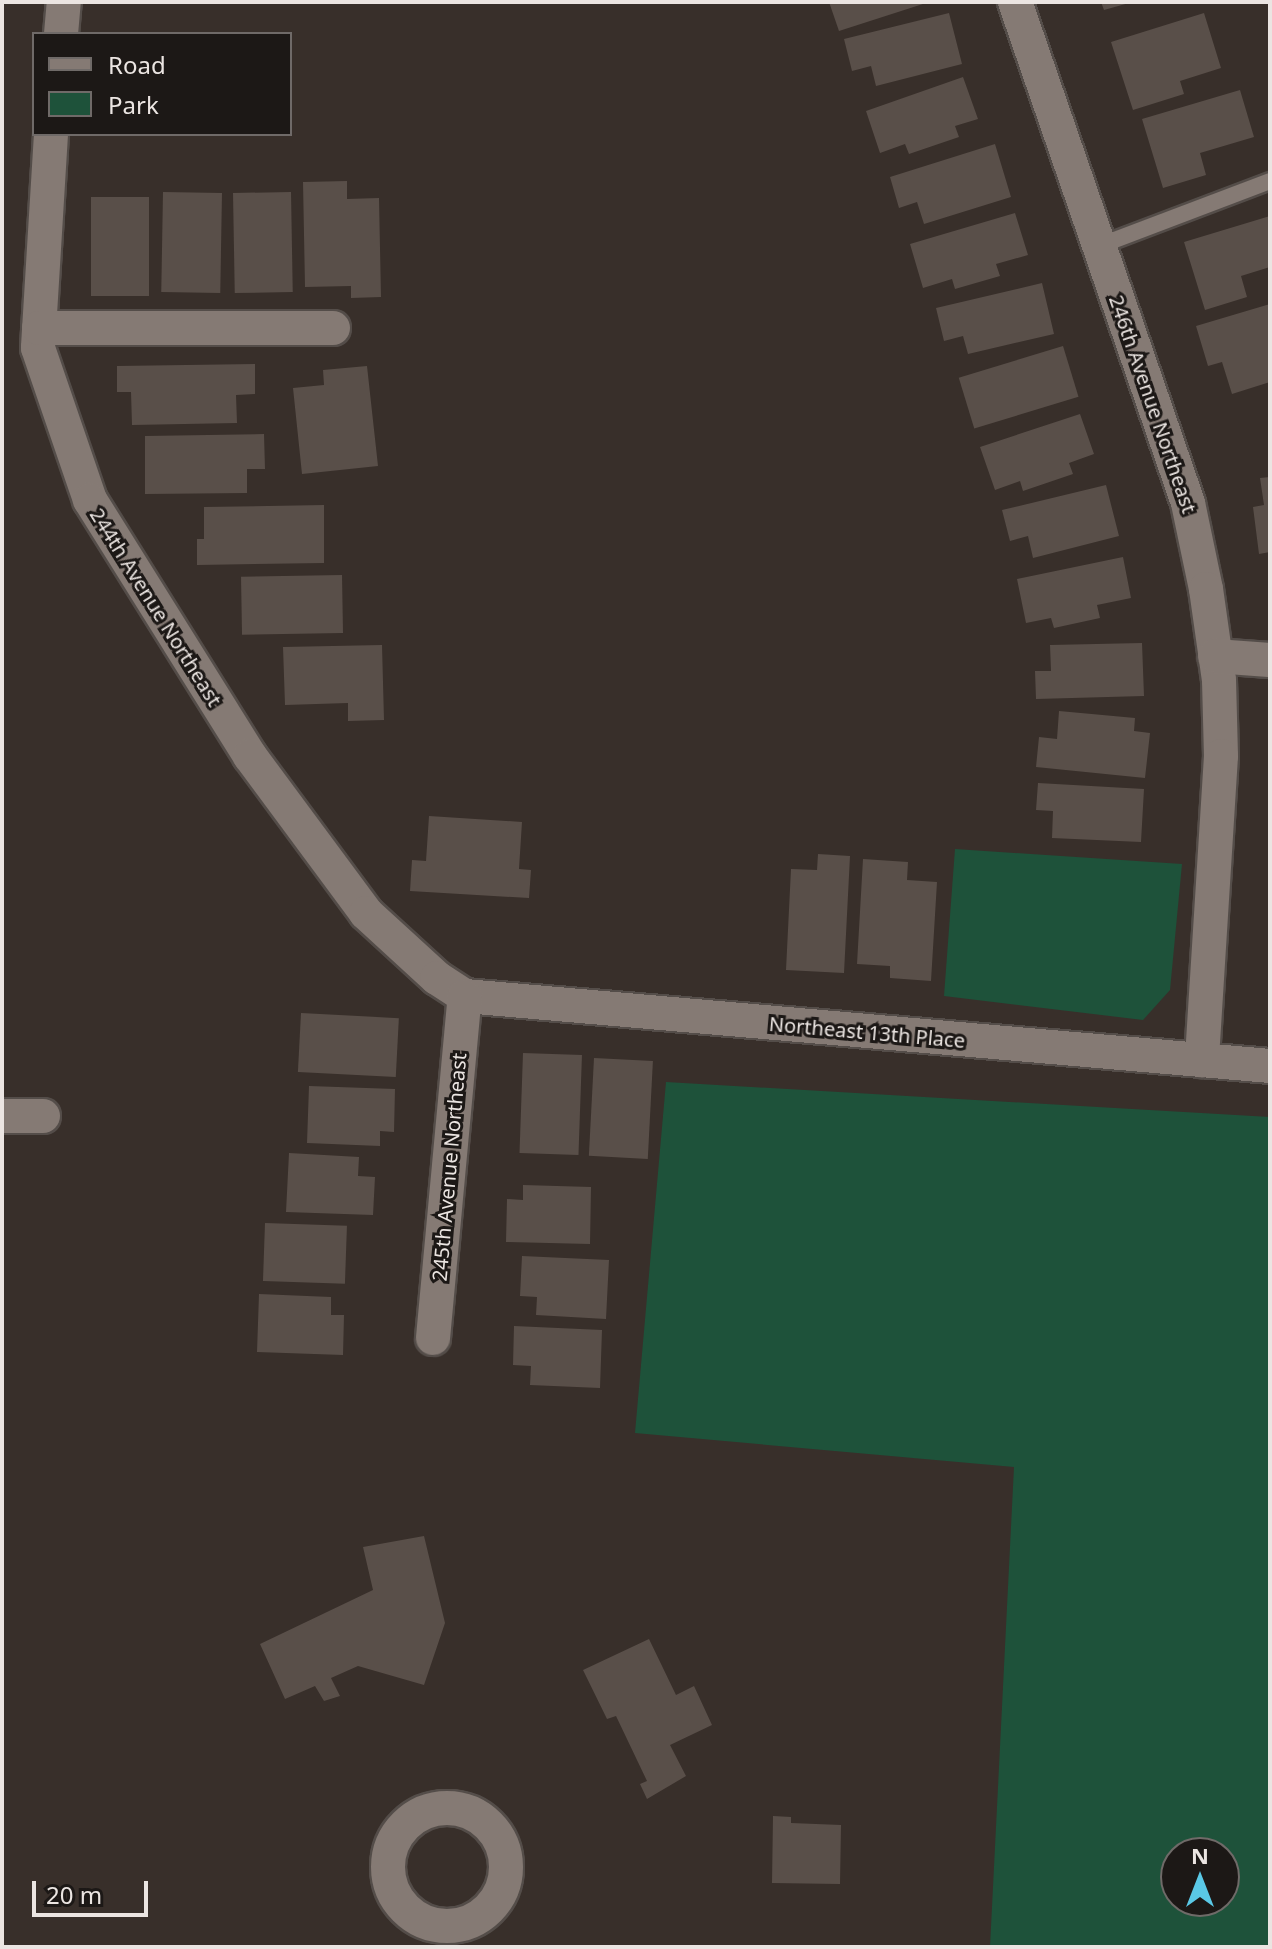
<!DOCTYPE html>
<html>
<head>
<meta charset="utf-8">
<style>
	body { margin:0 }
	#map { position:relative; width:1272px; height:1949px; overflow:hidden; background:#382f2a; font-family:"Noto Sans",sans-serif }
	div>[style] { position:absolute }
	.green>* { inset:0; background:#1e523a }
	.building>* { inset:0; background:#594f49; transform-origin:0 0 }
	.roads { filter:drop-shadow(2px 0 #544d49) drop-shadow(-2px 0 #544d49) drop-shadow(0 2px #544d49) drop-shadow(0 -2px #544d49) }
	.lane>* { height:16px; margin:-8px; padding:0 8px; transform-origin:8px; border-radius:8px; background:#857a74 }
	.street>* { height:34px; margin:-17px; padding:0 17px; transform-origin:17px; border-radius:17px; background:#857a74 }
	.street>.ring { margin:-17px; padding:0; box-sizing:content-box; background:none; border:34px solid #857a74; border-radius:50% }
	span { translate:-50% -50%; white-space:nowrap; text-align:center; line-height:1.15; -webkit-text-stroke:6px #1c1816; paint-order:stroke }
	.street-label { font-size:20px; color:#ebe5e2 }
	.frame { position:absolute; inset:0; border:4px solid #ebe5e2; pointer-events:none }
	.legend { position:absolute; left:32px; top:32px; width:260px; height:104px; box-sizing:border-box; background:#1c1816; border:2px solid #6f6a68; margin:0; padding:10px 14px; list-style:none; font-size:24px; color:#ebe5e2 }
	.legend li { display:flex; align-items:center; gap:16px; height:40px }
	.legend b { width:40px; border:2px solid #6f6a68 }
	.north { position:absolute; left:1160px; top:1837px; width:80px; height:80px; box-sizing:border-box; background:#1c1816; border:2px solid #6f6a68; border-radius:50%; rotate:0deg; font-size:22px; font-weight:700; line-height:32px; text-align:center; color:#ebe5e2 }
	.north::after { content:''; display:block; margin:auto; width:28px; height:36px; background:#5ac8e6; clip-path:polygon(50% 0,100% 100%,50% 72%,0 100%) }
	.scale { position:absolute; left:32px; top:1881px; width:116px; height:36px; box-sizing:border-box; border:4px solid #ebe5e2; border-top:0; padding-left:10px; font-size:24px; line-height:28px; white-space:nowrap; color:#ebe5e2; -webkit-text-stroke:6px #1c1816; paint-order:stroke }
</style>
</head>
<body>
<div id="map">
	<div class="green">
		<div style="clip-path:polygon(955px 849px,1182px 864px,1170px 990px,1143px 1020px,944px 996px)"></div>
		<div style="clip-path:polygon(evenodd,666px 1082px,1270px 1117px,1270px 1947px,990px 1947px,1014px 1467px,635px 1433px,666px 1082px,1176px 1853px,1224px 1853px,1224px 1901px,1176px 1901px,1176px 1853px)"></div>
	</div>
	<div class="building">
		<div style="clip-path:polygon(829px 2px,926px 2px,926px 3px,839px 31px)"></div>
		<div style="clip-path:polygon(1101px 2px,1128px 2px,1129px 3px,1104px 10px)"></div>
		<div style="clip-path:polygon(949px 13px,962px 64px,876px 86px,871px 66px,852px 71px,844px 39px)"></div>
		<div style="clip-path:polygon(1204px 13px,1221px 68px,1180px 81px,1184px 94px,1133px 110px,1111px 42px)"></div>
		<div style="clip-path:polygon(963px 77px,978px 119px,955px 126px,959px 137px,909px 154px,905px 144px,880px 153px,866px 111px)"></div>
		<div style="clip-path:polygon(1240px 90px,1254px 137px,1200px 153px,1206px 175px,1163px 188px,1142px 119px)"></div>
		<div style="clip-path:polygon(995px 144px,1011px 197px,924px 224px,917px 202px,899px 208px,890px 177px)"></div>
		<div style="clip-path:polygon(347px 181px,347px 199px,379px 198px,381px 297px,351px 298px,351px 286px,305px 287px,303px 182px)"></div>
		<div style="left:163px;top:192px;width:59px;height:100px;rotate:1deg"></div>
		<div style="left:291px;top:192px;width:100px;height:58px;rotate:89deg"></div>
		<div style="left:91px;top:197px;width:58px;height:99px"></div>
		<div style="clip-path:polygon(1015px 213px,1028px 255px,996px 264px,1000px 276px,955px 289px,952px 279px,923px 288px,910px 244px)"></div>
		<div style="clip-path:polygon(1270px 216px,1270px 267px,1241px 276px,1247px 297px,1205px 310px,1184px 242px)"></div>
		<div style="clip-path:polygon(1042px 283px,1054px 334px,968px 354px,963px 336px,944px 341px,936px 308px)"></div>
		<div style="clip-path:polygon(1270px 304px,1270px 382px,1232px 394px,1222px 362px,1208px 366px,1196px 326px)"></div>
		<div style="left:1063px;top:346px;width:53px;height:109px;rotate:73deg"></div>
		<div style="clip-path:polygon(255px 364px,255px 394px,236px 395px,237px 423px,132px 425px,131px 392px,117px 392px,117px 366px)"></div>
		<div style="clip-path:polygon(367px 366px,378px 466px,302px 474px,293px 388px,324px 385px,323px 370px)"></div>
		<div style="clip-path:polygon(1080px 414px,1094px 454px,1069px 463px,1073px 474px,1023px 491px,1020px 481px,995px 490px,980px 447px)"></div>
		<div style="clip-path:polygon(264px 434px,265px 469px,247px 469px,247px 493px,145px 494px,145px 436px)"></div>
		<div style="clip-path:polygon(1270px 477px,1270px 552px,1259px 554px,1253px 507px,1264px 505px,1260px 478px)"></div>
		<div style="clip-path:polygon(1106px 485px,1119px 536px,1033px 558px,1028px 536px,1010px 541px,1002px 510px)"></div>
		<div style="clip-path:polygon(324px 505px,324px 563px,197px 565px,197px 539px,204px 539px,204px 507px)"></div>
		<div style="clip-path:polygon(1123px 557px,1131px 598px,1097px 605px,1100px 618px,1054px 628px,1051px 618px,1026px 623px,1017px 579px)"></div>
		<div style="left:342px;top:575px;width:58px;height:101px;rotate:89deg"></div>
		<div style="clip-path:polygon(1142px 643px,1144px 696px,1036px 699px,1035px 671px,1051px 671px,1050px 645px)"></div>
		<div style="clip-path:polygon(382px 645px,384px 720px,348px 721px,348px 703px,285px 705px,283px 647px)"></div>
		<div style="clip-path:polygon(1059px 711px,1135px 718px,1134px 731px,1150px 733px,1145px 778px,1036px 767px,1039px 737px,1057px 739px)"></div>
		<div style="clip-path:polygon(1038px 783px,1144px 789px,1141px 842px,1052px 838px,1053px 811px,1036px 810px)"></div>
		<div style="clip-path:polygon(429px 816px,522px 822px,519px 869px,531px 870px,529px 898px,410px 891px,412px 860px,426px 861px)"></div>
		<div style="clip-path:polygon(818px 854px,850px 856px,844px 973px,786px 970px,791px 869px,817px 870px)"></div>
		<div style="clip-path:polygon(863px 859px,908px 862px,907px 880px,937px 882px,931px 981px,890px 978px,890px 966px,857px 964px)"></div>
		<div style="left:301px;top:1013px;width:98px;height:59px;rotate:3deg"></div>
		<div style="left:523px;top:1053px;width:59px;height:100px;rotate:2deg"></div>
		<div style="left:594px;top:1058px;width:59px;height:98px;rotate:3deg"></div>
		<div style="clip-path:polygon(309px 1086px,395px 1089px,394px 1132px,380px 1131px,380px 1146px,307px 1143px)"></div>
		<div style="clip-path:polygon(289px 1153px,359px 1157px,358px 1176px,375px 1177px,373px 1215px,286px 1212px)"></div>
		<div style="clip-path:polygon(523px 1185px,591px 1187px,590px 1244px,506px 1242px,507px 1199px,523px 1200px)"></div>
		<div style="left:265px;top:1223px;width:82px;height:58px;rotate:2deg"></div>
		<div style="clip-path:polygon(522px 1256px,609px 1260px,606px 1319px,536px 1315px,537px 1297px,520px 1296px)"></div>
		<div style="clip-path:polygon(259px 1294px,331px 1297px,331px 1315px,344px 1315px,343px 1355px,257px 1352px)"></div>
		<div style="clip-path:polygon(514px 1326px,602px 1330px,600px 1388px,530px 1385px,531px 1366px,513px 1365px)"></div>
		<div style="clip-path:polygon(424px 1536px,445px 1623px,424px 1685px,358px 1666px,331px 1678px,340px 1696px,324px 1701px,315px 1686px,285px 1699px,260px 1644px,373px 1590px,363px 1547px)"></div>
		<div style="clip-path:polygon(649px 1639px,676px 1695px,694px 1686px,712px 1725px,670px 1745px,686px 1776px,647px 1799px,640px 1784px,647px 1781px,616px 1716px,607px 1719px,583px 1670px)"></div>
		<div style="clip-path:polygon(773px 1816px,791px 1817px,791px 1823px,841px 1825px,840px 1884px,772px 1883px)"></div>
	</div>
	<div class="roads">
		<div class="lane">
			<div style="left:1099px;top:246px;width:183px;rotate:-20.8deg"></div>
		</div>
		<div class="street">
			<div style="left:1015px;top:2px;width:530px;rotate:70.95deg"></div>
			<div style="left:1188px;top:503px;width:88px;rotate:78.2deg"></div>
			<div style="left:1206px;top:589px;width:92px;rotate:81.9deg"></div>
			<div style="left:1219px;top:680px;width:76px;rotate:88.5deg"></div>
			<div style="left:1221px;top:756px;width:305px;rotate:93.6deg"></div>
			<div style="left:61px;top:34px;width:32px;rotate:-85deg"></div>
			<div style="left:51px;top:134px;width:214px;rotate:93.5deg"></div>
			<div style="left:38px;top:348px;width:161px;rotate:71.1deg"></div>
			<div style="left:90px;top:500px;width:302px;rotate:58deg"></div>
			<div style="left:250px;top:756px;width:195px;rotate:53.5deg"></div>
			<div style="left:366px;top:913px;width:96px;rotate:42.5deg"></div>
			<div style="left:437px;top:978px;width:33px;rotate:33deg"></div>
			<div style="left:465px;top:996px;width:808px;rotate:4.97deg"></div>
			<div style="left:39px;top:328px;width:294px"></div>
			<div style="left:1215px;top:656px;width:55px;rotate:4.2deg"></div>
			<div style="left:2px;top:1116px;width:41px"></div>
			<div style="left:433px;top:1338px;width:343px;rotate:-84.7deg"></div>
			<div class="ring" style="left:388px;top:1808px;width:84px;height:84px"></div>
		</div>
	</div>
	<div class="street-label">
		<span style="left:1153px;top:404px;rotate:71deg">246th Avenue Northeast</span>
		<span style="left:156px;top:607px;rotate:58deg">244th Avenue Northeast</span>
		<span style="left:867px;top:1032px;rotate:5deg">Northeast 13th Place</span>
		<span style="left:449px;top:1167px;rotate:-85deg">245th Avenue Northeast</span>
	</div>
	<div class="frame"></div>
	<ul class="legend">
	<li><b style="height:10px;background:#857a74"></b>Road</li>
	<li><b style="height:22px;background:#1e523a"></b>Park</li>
	</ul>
	<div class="north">N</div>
	<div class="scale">20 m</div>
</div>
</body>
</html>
